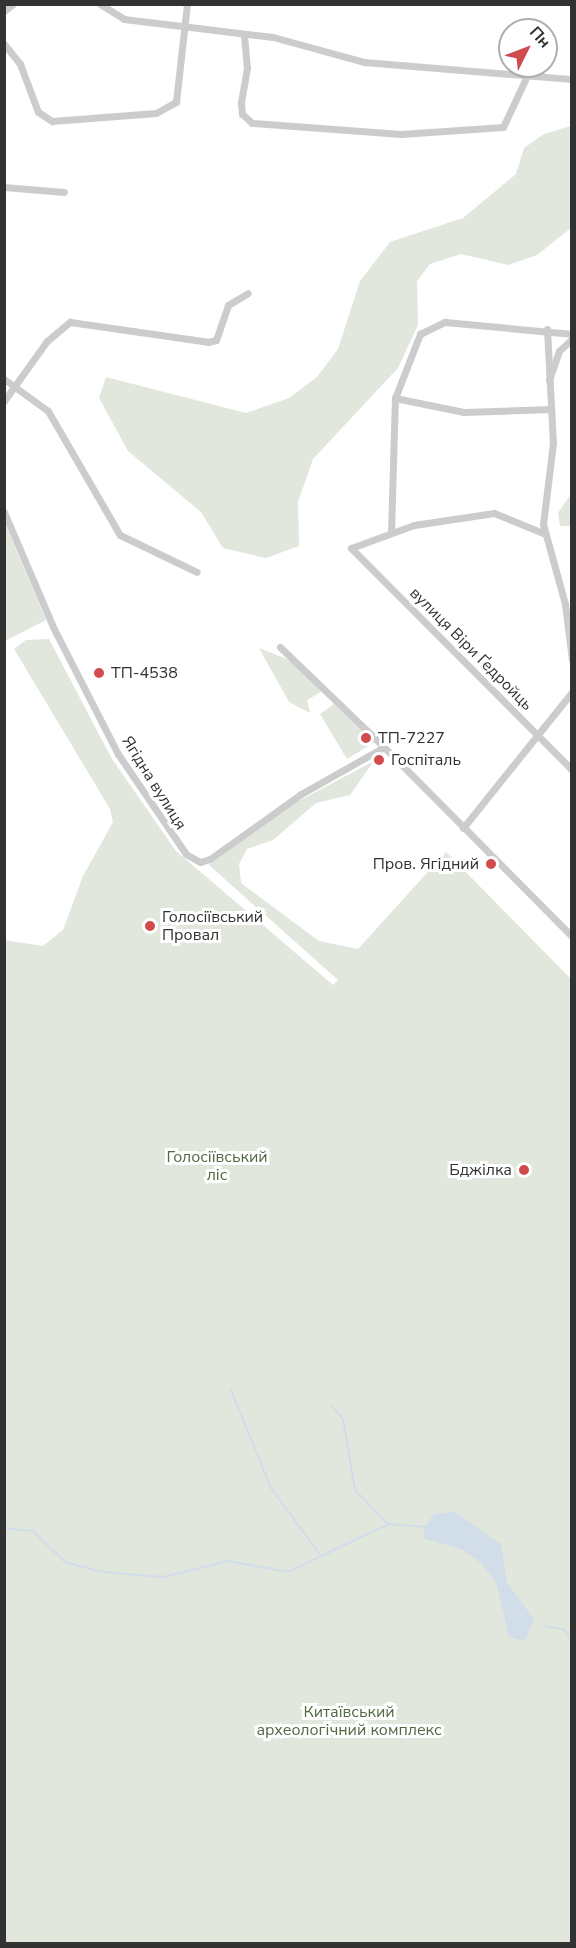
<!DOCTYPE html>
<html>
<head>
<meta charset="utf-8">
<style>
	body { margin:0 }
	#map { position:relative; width:576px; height:1948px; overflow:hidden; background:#fff; font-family:"Nunito Sans",sans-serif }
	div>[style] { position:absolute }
	.green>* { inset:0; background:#e1e7dc }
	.water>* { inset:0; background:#d1dee9 }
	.stream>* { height:2px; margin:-1px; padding:0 1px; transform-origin:1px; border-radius:1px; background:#d1dee9 }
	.minor>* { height:7px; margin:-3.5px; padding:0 3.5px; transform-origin:3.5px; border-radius:3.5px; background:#ccc }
	.dots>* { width:16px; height:16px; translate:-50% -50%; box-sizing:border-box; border:3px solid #fff; border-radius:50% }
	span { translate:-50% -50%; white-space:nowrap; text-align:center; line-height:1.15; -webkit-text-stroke:6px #fff; paint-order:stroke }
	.street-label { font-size:16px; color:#323232 }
	.poi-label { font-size:16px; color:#323232 }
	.left { translate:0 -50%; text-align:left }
	.right { translate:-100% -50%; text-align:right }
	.park-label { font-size:16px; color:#536944 }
	.frame { position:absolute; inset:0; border:6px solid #323232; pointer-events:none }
	.north { position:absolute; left:498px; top:18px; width:60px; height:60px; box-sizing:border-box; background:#fff; border:2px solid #adadad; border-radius:50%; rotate:48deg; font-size:16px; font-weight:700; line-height:24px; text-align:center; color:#323232 }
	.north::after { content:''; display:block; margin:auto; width:21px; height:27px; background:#d14b4d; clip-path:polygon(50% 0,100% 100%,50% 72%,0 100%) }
</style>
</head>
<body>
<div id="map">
	<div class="green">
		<div style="clip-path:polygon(571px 126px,571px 228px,537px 255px,508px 265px,461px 254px,430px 264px,417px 281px,418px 325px,398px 368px,313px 459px,298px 502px,299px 546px,266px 558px,223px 548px,201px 512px,128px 451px,99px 398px,106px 377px,246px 413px,289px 398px,317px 377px,338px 349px,360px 281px,390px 242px,463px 218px,516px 174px,524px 148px,544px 134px)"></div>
		<div style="clip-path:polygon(571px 494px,571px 526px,560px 526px,558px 513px)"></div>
		<div style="clip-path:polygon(4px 521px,46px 620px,5px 641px,4px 641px)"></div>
		<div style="clip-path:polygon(49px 639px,112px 759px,176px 851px,333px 985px,338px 980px,209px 865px,293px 804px,374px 761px,350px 795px,316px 803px,273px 840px,247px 849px,239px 864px,241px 883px,319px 941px,358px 949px,446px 852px,571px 979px,571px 1943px,5px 1943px,4px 940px,43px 946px,63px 930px,83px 876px,113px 822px,110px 809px,14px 649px,26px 640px)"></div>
		<div style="clip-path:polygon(259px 648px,287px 659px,314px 682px,321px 692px,307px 700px,310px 713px,289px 702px)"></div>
		<div style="clip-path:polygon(334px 704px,375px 742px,347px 759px,320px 714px)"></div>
	</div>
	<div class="water">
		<div style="clip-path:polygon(455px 1512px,501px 1544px,507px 1583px,534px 1619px,525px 1641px,509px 1637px,496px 1582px,481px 1563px,461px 1549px,425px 1539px,423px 1530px,434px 1514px)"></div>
	</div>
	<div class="stream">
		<div style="left:231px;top:1390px;width:106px;rotate:67.8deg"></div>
		<div style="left:271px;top:1488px;width:84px;rotate:53.7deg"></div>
		<div style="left:332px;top:1406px;width:17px;rotate:50deg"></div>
		<div style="left:343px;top:1419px;width:72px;rotate:80.4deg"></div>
		<div style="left:355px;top:1490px;width:47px;rotate:45.9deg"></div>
		<div style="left:4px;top:1528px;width:29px;rotate:6deg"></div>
		<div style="left:33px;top:1531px;width:45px;rotate:44.1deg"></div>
		<div style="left:65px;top:1562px;width:39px;rotate:15deg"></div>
		<div style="left:103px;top:1572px;width:60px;rotate:4.8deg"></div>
		<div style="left:163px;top:1577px;width:67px;rotate:-13.8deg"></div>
		<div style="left:228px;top:1561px;width:61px;rotate:10.4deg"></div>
		<div style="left:288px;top:1572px;width:111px;rotate:-25.6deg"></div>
		<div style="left:388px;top:1524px;width:40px;rotate:4.3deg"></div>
		<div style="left:546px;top:1626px;width:17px;rotate:10deg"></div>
		<div style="left:563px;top:1629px;width:13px;rotate:45deg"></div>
	</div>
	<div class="minor">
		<div style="left:100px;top:4px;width:28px;rotate:32deg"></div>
		<div style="left:124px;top:19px;width:150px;rotate:6.9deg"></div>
		<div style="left:273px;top:37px;width:94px;rotate:15.4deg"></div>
		<div style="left:364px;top:62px;width:209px;rotate:4.7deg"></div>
		<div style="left:4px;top:11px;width:11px;rotate:-38deg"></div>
		<div style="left:244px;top:35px;width:33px;rotate:85deg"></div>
		<div style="left:247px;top:68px;width:36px;rotate:100deg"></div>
		<div style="left:241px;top:103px;width:11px;rotate:85deg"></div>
		<div style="left:242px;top:114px;width:13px;rotate:42deg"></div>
		<div style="left:252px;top:123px;width:149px;rotate:4.2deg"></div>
		<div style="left:401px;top:134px;width:102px;rotate:-3.9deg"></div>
		<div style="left:503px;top:127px;width:54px;rotate:-64.9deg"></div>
		<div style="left:4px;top:44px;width:26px;rotate:51deg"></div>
		<div style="left:20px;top:64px;width:51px;rotate:69.4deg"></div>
		<div style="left:38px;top:112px;width:17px;rotate:33deg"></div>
		<div style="left:52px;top:121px;width:104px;rotate:-4.4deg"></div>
		<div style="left:156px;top:113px;width:23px;rotate:-29deg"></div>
		<div style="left:176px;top:102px;width:99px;rotate:-83.6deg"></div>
		<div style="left:4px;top:187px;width:60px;rotate:4.8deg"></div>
		<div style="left:547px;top:329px;width:114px;rotate:87deg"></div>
		<div style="left:553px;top:443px;width:82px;rotate:97deg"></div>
		<div style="left:543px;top:524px;width:83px;rotate:74.6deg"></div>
		<div style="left:565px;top:604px;width:56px;rotate:82.9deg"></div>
		<div style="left:4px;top:379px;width:54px;rotate:36deg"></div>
		<div style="left:48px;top:411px;width:143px;rotate:59.9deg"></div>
		<div style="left:120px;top:535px;width:85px;rotate:25.7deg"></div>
		<div style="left:549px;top:380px;width:31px;rotate:-71deg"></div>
		<div style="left:559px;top:351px;width:18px;rotate:-43deg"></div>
		<div style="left:395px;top:398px;width:70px;rotate:11.5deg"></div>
		<div style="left:464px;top:412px;width:87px;rotate:-2deg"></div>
		<div style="left:4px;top:401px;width:74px;rotate:-54.4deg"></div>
		<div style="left:47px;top:341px;width:30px;rotate:-40deg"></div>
		<div style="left:70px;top:322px;width:139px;rotate:8.2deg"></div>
		<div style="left:208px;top:342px;width:8px;rotate:-14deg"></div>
		<div style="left:216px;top:340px;width:37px;rotate:-71deg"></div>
		<div style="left:228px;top:305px;width:23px;rotate:-31deg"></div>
		<div style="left:4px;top:512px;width:125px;rotate:66.9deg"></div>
		<div style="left:53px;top:627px;width:143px;rotate:62.9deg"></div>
		<div style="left:118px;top:754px;width:121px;rotate:55.8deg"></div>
		<div style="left:186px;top:854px;width:16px;rotate:30deg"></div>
		<div style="left:200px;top:862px;width:10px;rotate:-17deg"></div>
		<div style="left:210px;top:859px;width:112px;rotate:-35.5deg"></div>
		<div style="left:301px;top:794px;width:95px;rotate:-29.5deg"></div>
		<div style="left:384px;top:747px;width:267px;rotate:45.2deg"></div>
		<div style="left:391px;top:532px;width:134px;rotate:-88.3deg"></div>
		<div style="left:395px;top:398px;width:69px;rotate:-68.7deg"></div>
		<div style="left:420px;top:334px;width:28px;rotate:-26deg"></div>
		<div style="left:445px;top:322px;width:128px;rotate:5.4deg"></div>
		<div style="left:543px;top:533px;width:53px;rotate:-157.8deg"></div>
		<div style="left:494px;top:513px;width:81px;rotate:171.5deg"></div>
		<div style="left:414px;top:525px;width:67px;rotate:159.9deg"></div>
		<div style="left:351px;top:548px;width:313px;rotate:45.1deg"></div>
		<div style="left:280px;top:647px;width:144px;rotate:43.9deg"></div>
		<div style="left:463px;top:828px;width:174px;rotate:-51.3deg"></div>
	</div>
	<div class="dots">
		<div style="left:99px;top:673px;background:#d14b4d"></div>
		<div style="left:366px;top:738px;background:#d14b4d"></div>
		<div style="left:379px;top:760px;background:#d14b4d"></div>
		<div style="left:491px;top:864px;background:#d14b4d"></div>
		<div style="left:150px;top:926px;background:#d14b4d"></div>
		<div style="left:524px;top:1170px;background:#d14b4d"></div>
	</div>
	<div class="street-label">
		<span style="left:471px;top:649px;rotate:45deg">вулиця Віри Ґедройць</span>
		<span style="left:154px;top:783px;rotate:58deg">Ягідна вулиця</span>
	</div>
	<div class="poi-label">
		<span class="left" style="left:111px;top:673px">ТП-4538</span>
		<span class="left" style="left:378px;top:738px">ТП-7227</span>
		<span class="left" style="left:391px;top:760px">Госпіталь</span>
		<span class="right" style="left:479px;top:864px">Пров. Ягідний</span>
		<span class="left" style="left:162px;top:926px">Голосіївський<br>Провал</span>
		<span class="right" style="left:512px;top:1170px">Бджілка</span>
	</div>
	<div class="park-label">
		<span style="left:217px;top:1166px">Голосіївський<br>ліс</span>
		<span style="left:349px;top:1721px">Китаївський<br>археологічний комплекс</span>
	</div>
	<div class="frame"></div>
	<div class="north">Пн</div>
</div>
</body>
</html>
